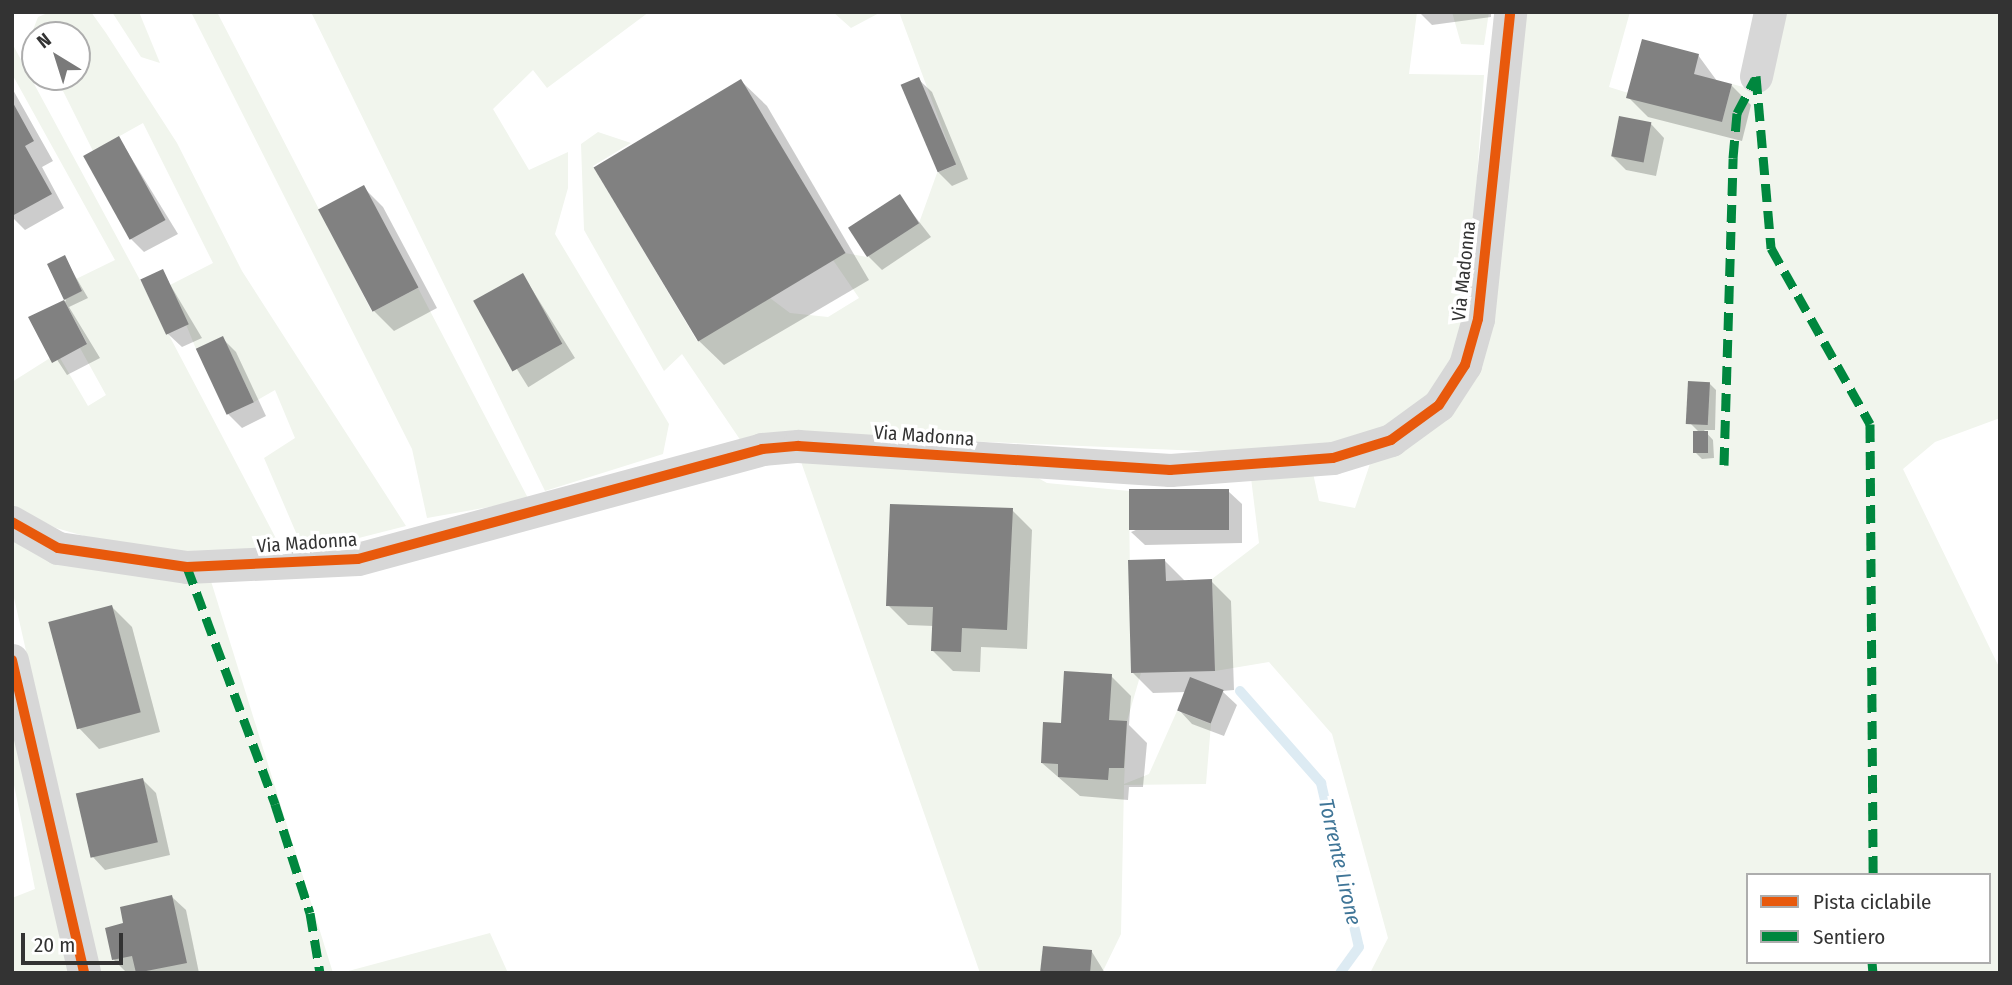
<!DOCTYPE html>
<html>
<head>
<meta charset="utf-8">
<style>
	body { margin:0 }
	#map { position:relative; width:2012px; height:985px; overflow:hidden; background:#fff; font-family:"Fira Sans Condensed",sans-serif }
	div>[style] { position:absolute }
	.green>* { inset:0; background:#f1f5ed }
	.shadow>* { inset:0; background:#0003; transform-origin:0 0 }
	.stream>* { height:10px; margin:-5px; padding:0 5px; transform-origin:5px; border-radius:5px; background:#ddebf3 }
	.building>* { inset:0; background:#818181; transform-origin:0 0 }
	.street>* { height:33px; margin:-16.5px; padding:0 16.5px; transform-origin:16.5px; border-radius:16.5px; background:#d7d7d7 }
	.quiet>* { height:9px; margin-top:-4.5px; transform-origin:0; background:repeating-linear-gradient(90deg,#00873e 0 18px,transparent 0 27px) }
	.cycleway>* { height:10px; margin:-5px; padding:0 5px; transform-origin:5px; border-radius:5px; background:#e8590c }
	span { translate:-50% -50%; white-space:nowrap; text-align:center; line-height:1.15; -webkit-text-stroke:7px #fff; paint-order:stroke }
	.street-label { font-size:19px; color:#333 }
	.water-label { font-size:21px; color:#3f7597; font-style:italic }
	.frame { position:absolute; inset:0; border:14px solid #333; pointer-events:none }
	.legend { position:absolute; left:1746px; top:873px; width:245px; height:91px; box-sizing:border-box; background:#fff; border:2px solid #adadad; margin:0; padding:9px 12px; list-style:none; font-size:21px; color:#333 }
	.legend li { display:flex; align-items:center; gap:14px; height:35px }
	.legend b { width:35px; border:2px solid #adadad }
	.north { position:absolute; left:21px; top:21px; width:70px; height:70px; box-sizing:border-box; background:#fff; border:2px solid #adadad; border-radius:50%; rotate:322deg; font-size:19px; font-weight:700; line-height:28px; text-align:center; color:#333 }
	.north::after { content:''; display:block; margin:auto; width:24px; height:32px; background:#7a7a7a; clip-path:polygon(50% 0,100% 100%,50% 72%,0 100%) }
	.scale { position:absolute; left:21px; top:933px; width:102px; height:32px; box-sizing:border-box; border:4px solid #333; border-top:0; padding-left:9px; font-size:21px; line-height:24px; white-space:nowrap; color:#333; -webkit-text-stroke:5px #fff; paint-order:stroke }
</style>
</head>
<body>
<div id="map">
	<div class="green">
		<div style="clip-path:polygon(50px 12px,91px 12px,106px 33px,177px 143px,242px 271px,406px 526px,347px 541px,300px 542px,264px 458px,295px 438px,275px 390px,254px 402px,223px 337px,196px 349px,170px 285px,213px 263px,143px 123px,93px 151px,56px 77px,77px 77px,77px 35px,33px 30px,38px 17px)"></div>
		<div style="clip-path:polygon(112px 12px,139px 12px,160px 63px,141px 57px)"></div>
		<div style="clip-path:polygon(191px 12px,217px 12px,372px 312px,418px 288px,529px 500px,427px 518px,412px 449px)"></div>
		<div style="clip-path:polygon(311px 12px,649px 12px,547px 88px,533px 70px,493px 109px,529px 170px,568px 152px,568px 188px,555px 234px,669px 424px,663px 454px,545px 491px)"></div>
		<div style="clip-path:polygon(833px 12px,881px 12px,851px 28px)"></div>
		<div style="clip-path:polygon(899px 12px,1417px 12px,1409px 74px,1484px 75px,1468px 308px,1457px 351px,1436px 392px,1379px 433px,1339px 445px,1250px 453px,798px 434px,741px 441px,682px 354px,664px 371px,584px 230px,581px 144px,598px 132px,631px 143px,593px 166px,697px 341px,770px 298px,790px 313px,828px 317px,859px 298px,833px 260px,845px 253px,867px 257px,919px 223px,937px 173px,956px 165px)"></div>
		<div style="clip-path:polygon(1452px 12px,1489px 12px,1484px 45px,1461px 44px)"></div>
		<div style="clip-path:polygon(evenodd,1518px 12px,1630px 12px,1609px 87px,1722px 122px,1732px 84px,1751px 89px,1782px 12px,2000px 12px,2000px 418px,1935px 442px,1903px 469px,2000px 669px,2000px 973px,1370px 973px,1388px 938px,1332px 734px,1269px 662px,1215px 671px,1212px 579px,1259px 543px,1251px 478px,1313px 473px,1319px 501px,1355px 508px,1372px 458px,1445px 411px,1518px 12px,1748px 875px,1989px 875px,1989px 962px,1748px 962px,1748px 875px)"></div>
		<div style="clip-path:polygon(12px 43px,140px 280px,281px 548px,191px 553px,123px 547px,56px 528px,12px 506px,12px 382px,50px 358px,60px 358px,88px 406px,106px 395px,80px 348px,87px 343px,64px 300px,82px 291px,76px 279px,115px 260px,12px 74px)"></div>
		<div style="clip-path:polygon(799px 456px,1022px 469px,1047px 483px,1129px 491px,1131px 673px,1141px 673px,1127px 721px,1124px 784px,1149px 774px,1177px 711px,1211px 724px,1206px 784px,1124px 785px,1121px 934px,1102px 973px,980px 973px)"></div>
		<div style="clip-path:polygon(12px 539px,210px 578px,333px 973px,99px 973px,12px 589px)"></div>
		<div style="clip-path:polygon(12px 679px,73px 973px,12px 973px,12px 898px,35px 889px,12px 775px)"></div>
		<div style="clip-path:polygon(490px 933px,508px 973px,341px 973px)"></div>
	</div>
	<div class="shadow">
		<div style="clip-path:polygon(1419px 12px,1491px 12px,1491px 17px,1432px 25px)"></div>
		<div style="clip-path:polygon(1698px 55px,1717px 81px,1731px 85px,1751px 105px,1742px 141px,1648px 117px,1628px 97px)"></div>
		<div style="clip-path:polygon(918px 79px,932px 92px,968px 179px,952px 186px,938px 172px)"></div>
		<div style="clip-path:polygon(741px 81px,767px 106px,869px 280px,724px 365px,698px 340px)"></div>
		<div style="clip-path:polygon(12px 88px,53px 161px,42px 167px,64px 208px,25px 230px,12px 217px)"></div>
		<div style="clip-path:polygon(1651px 124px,1664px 138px,1656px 176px,1626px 170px,1612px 156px)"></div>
		<div style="clip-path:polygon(119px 138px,178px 234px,144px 252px,131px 239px)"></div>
		<div style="clip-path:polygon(363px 187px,383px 207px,437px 308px,394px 331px,374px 311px)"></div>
		<div style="clip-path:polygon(899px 196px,931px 237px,882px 270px,868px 256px)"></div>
		<div style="clip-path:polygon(64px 257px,88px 298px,69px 307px,100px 358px,67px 375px,30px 318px,66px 301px,49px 265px)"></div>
		<div style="clip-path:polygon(162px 271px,202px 338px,182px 347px,168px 334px)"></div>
		<div style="left:523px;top:275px;width:98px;height:55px;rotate:58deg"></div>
		<div style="clip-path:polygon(223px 339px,236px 352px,266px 416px,242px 428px,228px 414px)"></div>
		<div style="clip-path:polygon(1709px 383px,1716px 390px,1715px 430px,1704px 430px,1713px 440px,1714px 458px,1702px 459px,1695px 452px,1700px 433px,1690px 423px)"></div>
		<div style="clip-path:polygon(1228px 491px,1242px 504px,1242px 543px,1145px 545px,1131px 532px)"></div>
		<div style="clip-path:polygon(1012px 510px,1032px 530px,1027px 649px,981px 647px,980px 672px,953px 671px,933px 651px,934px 626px,908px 625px,888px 605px)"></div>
		<div style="clip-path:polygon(1164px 560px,1185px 581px,1211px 581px,1231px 601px,1234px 690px,1222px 691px,1237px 705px,1224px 736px,1192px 724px,1179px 710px,1186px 692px,1153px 693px,1133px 673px)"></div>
		<div style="clip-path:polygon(112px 607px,132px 627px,160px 732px,99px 749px,79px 728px)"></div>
		<div style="clip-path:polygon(1111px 676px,1131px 696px,1129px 725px,1147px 743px,1143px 787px,1129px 787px,1128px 800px,1080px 796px,1042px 763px,1063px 725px)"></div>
		<div style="clip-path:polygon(143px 780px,156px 793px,170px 855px,105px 870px,92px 856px)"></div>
		<div style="clip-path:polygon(172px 897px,186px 910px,199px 973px,127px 973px,114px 960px,125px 925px)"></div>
		<div style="clip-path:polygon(1092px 952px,1105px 973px,1042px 973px)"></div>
	</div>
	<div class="stream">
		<div style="left:1240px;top:691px;width:123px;rotate:48.6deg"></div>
		<div style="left:1321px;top:783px;width:168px;rotate:77deg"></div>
		<div style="left:1359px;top:947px;width:32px;rotate:126deg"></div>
	</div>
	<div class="building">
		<div style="clip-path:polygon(1642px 39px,1699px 54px,1694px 74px,1732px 84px,1722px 122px,1626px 98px)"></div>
		<div style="left:919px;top:77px;width:95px;height:20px;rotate:67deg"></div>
		<div style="left:741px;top:79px;width:203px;height:172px;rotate:59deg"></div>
		<div style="clip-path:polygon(12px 101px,34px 141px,25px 146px,52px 194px,12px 216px)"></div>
		<div style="left:1619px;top:116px;width:33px;height:41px;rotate:11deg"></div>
		<div style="left:119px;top:136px;width:96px;height:41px;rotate:61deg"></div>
		<div style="left:364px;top:185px;width:116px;height:52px;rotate:62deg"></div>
		<div style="left:900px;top:194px;width:35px;height:62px;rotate:57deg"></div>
		<div style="clip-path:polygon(65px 255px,82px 291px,64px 300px,87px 344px,52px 363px,28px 317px,64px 300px,47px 264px)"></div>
		<div style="left:163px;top:269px;width:61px;height:25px;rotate:65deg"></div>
		<div style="left:523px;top:273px;width:81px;height:57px;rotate:61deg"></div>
		<div style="left:223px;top:336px;width:73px;height:30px;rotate:65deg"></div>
		<div style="left:1688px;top:381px;width:22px;height:43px;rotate:3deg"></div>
		<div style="left:1708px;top:431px;width:22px;height:15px;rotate:90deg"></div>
		<div style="left:1229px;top:489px;width:41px;height:100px;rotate:90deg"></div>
		<div style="clip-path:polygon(890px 504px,1013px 508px,1007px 630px,962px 628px,961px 652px,931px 651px,933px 607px,886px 606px)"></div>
		<div style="clip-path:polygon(1165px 559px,1166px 581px,1212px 579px,1215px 671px,1131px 673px,1128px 560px)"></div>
		<div style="left:112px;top:605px;width:111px;height:66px;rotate:75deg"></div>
		<div style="clip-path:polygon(1064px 671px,1112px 674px,1109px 720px,1127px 721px,1124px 768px,1109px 768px,1108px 780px,1058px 777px,1058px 764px,1041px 763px,1043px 722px,1061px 723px)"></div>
		<div style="left:1190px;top:677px;width:36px;height:36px;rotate:21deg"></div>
		<div style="left:143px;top:778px;width:66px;height:69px;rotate:77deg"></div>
		<div style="clip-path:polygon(172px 895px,187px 963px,136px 973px,132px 956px,112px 960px,105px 928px,123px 923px,120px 907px)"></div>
		<div style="clip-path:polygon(1043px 946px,1092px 950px,1090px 973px,1040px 973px)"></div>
	</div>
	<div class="street">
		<div style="left:1756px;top:76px;width:66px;rotate:-77.7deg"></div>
		<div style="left:12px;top:522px;width:53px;rotate:29.5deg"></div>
		<div style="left:58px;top:548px;width:130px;rotate:8.4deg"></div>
		<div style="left:187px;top:567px;width:171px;rotate:-2.7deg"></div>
		<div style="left:358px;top:559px;width:419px;rotate:-15.2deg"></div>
		<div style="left:762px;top:449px;width:36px;rotate:-5deg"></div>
		<div style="left:798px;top:446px;width:373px;rotate:3.7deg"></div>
		<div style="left:1170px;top:470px;width:163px;rotate:-4.2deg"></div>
		<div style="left:1333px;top:458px;width:61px;rotate:-17.2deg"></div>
		<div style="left:1391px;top:440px;width:59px;rotate:-36.1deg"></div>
		<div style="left:1439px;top:405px;width:48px;rotate:-57deg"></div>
		<div style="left:1465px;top:365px;width:48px;rotate:-74.2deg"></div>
		<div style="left:1478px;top:319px;width:309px;rotate:-84deg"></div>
		<div style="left:12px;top:660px;width:321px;rotate:77deg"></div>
	</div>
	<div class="quiet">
		<div style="left:1756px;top:76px;width:173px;rotate:85deg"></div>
		<div style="left:1771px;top:248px;width:202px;rotate:60.6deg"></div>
		<div style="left:1870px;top:424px;width:451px;rotate:89.6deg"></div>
		<div style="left:1724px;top:465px;width:307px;rotate:-88.3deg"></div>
		<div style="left:1733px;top:158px;width:45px;rotate:-84.9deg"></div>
		<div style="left:1737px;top:113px;width:38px;rotate:-62deg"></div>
		<div style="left:187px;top:567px;width:253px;rotate:69.6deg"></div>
		<div style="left:275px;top:804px;width:114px;rotate:72.2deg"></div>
		<div style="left:310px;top:913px;width:61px;rotate:80.5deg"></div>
		<div style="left:1872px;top:962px;width:11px;rotate:85deg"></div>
	</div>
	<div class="cycleway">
		<div style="left:12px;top:522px;width:53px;rotate:29.5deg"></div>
		<div style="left:58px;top:548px;width:130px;rotate:8.4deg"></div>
		<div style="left:187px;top:567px;width:171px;rotate:-2.7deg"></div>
		<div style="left:358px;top:559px;width:419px;rotate:-15.2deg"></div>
		<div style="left:762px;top:449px;width:36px;rotate:-5deg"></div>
		<div style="left:798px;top:446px;width:373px;rotate:3.7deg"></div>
		<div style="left:1170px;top:470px;width:163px;rotate:-4.2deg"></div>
		<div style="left:1333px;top:458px;width:61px;rotate:-17.2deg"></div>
		<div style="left:1391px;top:440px;width:59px;rotate:-36.1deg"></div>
		<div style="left:1439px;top:405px;width:48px;rotate:-57deg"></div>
		<div style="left:1465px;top:365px;width:48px;rotate:-74.2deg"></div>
		<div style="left:1478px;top:319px;width:309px;rotate:-84deg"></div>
		<div style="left:12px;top:660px;width:321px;rotate:77deg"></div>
	</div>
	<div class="street-label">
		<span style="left:1464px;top:271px;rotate:-84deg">Via Madonna</span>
		<span style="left:924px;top:436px;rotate:4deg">Via Madonna</span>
		<span style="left:307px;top:543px;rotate:-4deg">Via Madonna</span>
	</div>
	<div class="water-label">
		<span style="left:1340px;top:862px;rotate:77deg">Torrente Lirone</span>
	</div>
	<div class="frame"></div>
	<ul class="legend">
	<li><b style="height:9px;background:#e8590c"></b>Pista ciclabile</li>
	<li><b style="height:9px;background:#00873e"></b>Sentiero</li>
	</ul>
	<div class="north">N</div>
	<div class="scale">20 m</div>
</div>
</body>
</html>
